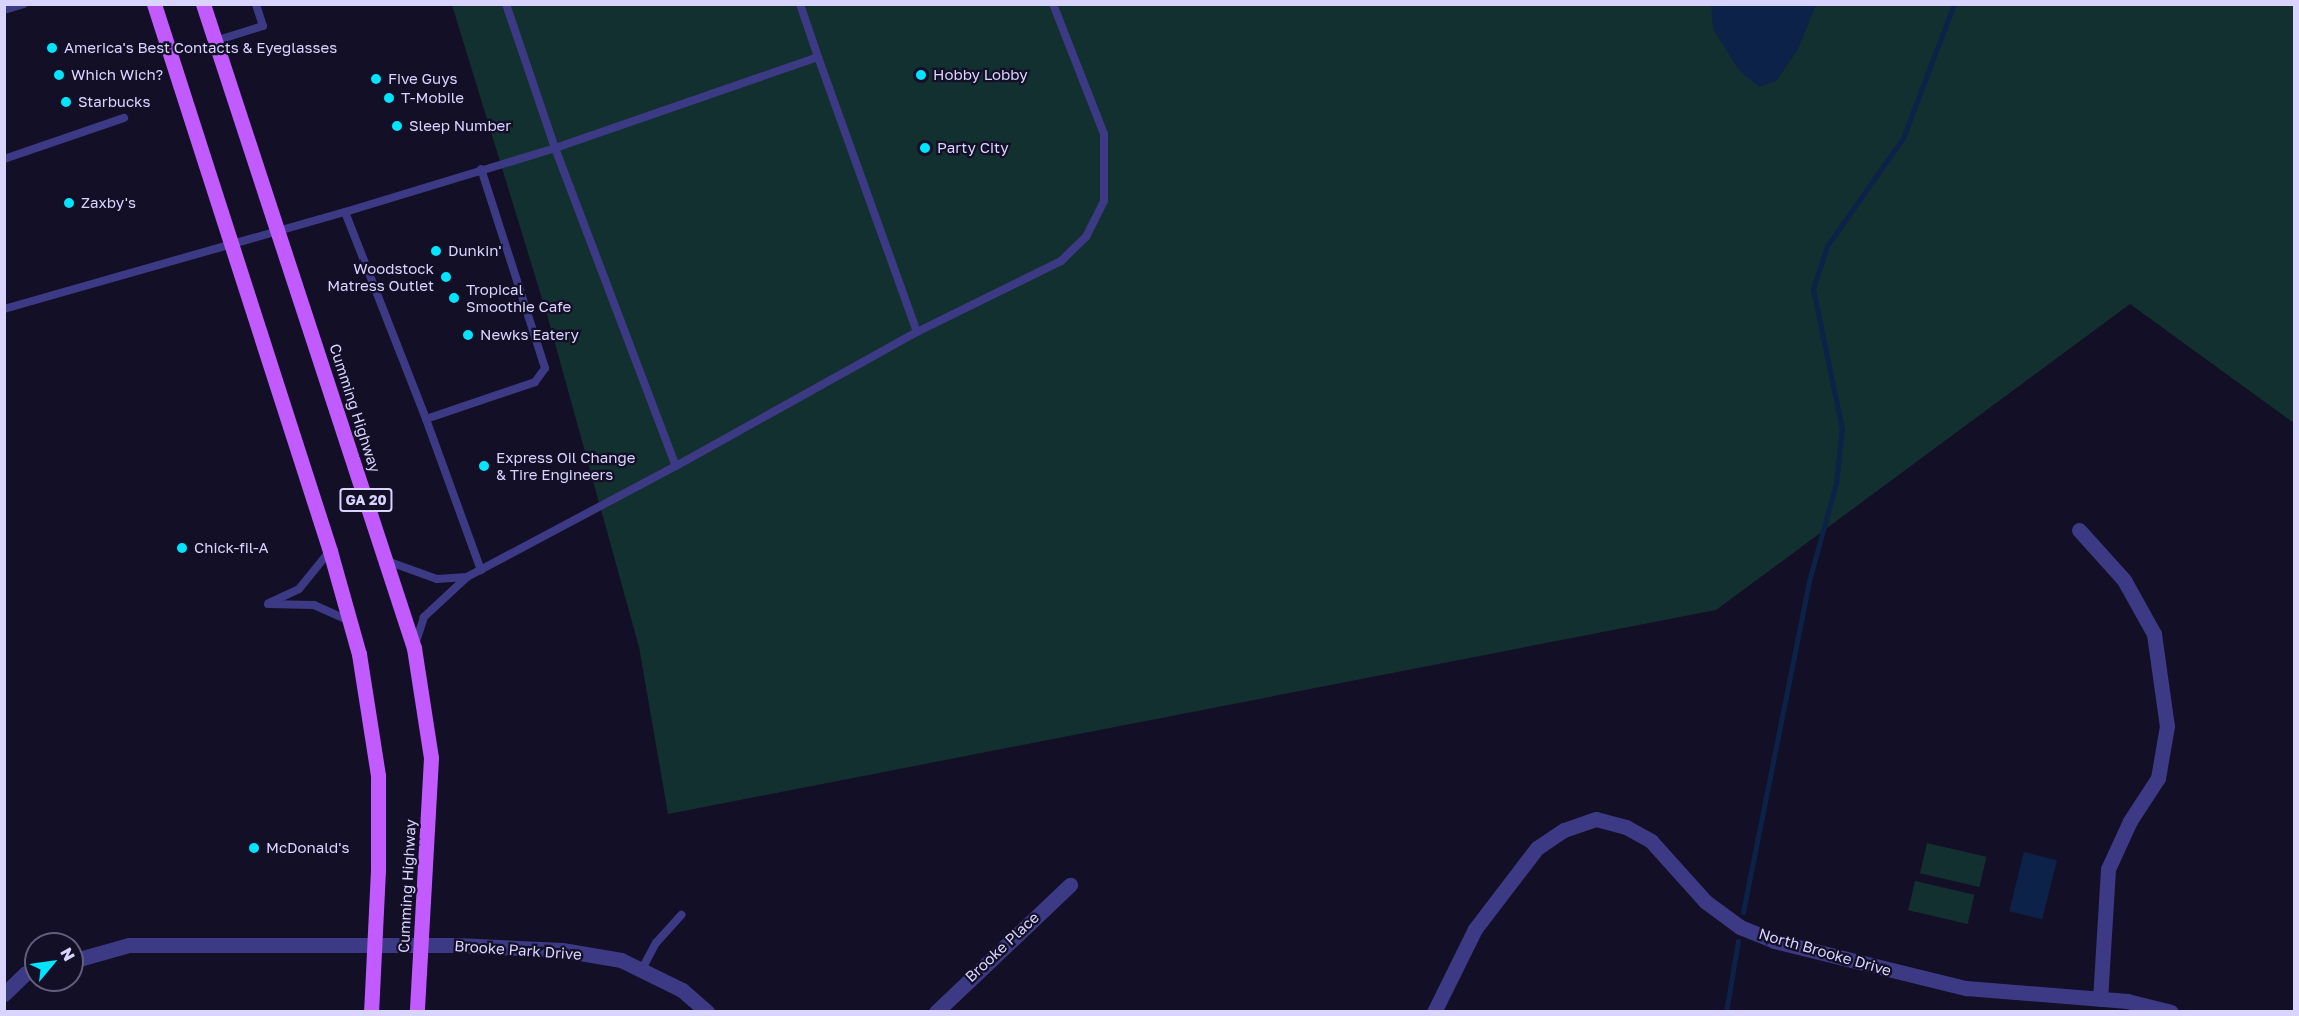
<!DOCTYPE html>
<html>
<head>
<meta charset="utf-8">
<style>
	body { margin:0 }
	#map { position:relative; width:2299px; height:1016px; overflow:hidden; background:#130f26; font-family:"Golos Text",sans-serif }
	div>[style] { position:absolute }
	.green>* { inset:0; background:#12302f; transform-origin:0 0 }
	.water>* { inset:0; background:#0c2248; transform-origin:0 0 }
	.stream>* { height:5px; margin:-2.5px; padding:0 2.5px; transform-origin:2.5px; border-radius:2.5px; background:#0c2248 }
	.lane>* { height:8px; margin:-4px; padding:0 4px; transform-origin:4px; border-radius:4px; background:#3d3a85 }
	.street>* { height:15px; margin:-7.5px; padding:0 7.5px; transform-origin:7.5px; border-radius:7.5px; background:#3d3a85 }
	.primary>* { height:15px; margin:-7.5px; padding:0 7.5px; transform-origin:7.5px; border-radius:7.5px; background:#c25bff }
	.dots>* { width:16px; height:16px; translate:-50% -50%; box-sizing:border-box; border:3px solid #130f26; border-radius:50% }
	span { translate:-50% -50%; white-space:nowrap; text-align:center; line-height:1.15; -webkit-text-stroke:4.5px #130f26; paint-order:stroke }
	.shield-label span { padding:2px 4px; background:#130f26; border:2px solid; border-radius:4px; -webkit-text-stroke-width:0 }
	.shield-label { font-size:14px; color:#d9d4ff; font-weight:700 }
	.poi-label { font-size:15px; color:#d9d4ff }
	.left { translate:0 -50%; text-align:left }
	.right { translate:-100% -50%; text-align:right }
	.street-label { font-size:15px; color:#d9d4ff }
	.frame { position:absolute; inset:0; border:6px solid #d9d4ff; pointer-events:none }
	.north { position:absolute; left:24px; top:932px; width:60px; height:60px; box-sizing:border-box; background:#130f26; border:2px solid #625e7d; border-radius:50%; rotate:61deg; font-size:16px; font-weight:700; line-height:24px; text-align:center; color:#d9d4ff }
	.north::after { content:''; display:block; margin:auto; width:21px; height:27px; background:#00e5ff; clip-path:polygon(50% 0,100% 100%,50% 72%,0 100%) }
</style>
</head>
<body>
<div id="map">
	<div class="green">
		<div style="clip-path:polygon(452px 5px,2294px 5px,2294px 423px,2130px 304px,1716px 610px,668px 814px,639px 647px,548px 318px)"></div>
		<div style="left:1927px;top:843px;width:61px;height:31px;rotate:13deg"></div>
		<div style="left:1915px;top:881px;width:61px;height:30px;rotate:13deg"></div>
	</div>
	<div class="water">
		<div style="clip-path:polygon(1711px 5px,1711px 4px,1816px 5px,1797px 51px,1776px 81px,1759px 87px,1739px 70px,1713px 29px)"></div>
		<div style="left:2024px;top:852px;width:34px;height:61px;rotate:14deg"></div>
	</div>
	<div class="stream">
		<div style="left:1743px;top:912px;width:338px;rotate:-78.7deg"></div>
		<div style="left:1809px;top:581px;width:102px;rotate:-74.6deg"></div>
		<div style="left:1836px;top:483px;width:54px;rotate:-83.7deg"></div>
		<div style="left:1842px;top:429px;width:143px;rotate:-101.7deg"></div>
		<div style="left:1813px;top:289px;width:45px;rotate:-72deg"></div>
		<div style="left:1827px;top:246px;width:132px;rotate:-54.9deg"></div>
		<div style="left:1903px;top:138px;width:143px;rotate:-69.2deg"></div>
		<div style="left:1726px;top:1012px;width:72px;rotate:-80.4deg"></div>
	</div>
	<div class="lane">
		<div style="left:800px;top:4px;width:56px;rotate:71.2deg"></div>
		<div style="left:4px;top:10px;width:21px;rotate:-17deg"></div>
		<div style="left:215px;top:41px;width:50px;rotate:-17.4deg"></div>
		<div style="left:263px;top:26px;width:23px;rotate:-108deg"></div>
		<div style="left:4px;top:159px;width:127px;rotate:-18.9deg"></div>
		<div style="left:345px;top:212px;width:222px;rotate:68.6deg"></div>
		<div style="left:426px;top:419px;width:115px;rotate:-18.7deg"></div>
		<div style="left:535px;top:382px;width:17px;rotate:-54deg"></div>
		<div style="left:545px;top:368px;width:209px;rotate:-107.8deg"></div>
		<div style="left:4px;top:309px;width:355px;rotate:-15.9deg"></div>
		<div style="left:345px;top:212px;width:220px;rotate:-16.9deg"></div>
		<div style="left:555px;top:148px;width:152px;rotate:-108.8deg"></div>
		<div style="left:917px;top:332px;width:161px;rotate:-26.2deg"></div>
		<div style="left:1061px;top:261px;width:35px;rotate:-44deg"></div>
		<div style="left:1086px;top:237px;width:40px;rotate:-63.4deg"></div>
		<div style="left:1104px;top:201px;width:67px;rotate:-90deg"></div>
		<div style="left:1104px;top:134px;width:140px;rotate:-111.4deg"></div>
		<div style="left:426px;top:419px;width:161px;rotate:70deg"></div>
		<div style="left:387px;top:561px;width:53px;rotate:19.8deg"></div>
		<div style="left:437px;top:579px;width:30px;rotate:-4deg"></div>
		<div style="left:467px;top:577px;width:59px;rotate:137.1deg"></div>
		<div style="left:424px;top:617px;width:25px;rotate:108deg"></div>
		<div style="left:467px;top:577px;width:237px;rotate:-28deg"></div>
		<div style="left:676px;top:466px;width:276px;rotate:-29.1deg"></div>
		<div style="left:917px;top:332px;width:292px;rotate:-109.8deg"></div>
		<div style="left:818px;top:57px;width:278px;rotate:160.9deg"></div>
		<div style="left:555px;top:148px;width:340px;rotate:69.2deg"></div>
		<div style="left:269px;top:603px;width:33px;rotate:-25deg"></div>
		<div style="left:299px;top:589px;width:48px;rotate:-51deg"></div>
		<div style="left:268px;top:604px;width:46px;rotate:1.2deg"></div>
		<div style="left:314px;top:605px;width:37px;rotate:24deg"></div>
		<div style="left:641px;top:971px;width:32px;rotate:-62deg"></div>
		<div style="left:656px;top:943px;width:38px;rotate:-48deg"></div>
	</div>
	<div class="street">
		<div style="left:2079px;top:530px;width:67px;rotate:48deg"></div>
		<div style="left:2124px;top:580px;width:62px;rotate:60.9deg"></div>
		<div style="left:2154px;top:634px;width:93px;rotate:82deg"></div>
		<div style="left:2167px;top:726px;width:53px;rotate:99.8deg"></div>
		<div style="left:2158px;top:778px;width:51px;rotate:123.1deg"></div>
		<div style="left:2130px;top:821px;width:53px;rotate:114.6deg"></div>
		<div style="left:2108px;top:869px;width:130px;rotate:93.5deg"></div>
		<div style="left:72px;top:961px;width:59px;rotate:-15.7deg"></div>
		<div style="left:129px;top:945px;width:327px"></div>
		<div style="left:456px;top:945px;width:106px;rotate:2.7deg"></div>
		<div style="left:562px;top:950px;width:60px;rotate:9.6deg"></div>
		<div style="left:621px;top:960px;width:68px;rotate:26.2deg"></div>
		<div style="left:682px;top:990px;width:33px;rotate:41deg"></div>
		<div style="left:4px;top:994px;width:30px;rotate:-44deg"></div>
		<div style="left:26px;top:973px;width:10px;rotate:-11deg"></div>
		<div style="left:936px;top:1012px;width:185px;rotate:-43.5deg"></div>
		<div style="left:1434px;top:1012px;width:93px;rotate:-63.7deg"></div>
		<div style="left:1475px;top:929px;width:102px;rotate:-52.6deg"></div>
		<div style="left:1537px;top:848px;width:32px;rotate:-34deg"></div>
		<div style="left:1564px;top:830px;width:34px;rotate:-19deg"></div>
		<div style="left:1596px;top:819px;width:31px;rotate:15deg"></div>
		<div style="left:1626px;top:827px;width:29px;rotate:29deg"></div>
		<div style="left:1651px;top:841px;width:82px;rotate:48deg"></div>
		<div style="left:1706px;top:902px;width:42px;rotate:36.3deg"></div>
		<div style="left:1740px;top:927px;width:37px;rotate:22deg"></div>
		<div style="left:1774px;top:941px;width:198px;rotate:13.8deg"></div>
		<div style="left:1966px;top:988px;width:162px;rotate:4.6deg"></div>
		<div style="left:2127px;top:1001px;width:45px;rotate:14deg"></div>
	</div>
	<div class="primary">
		<div style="left:154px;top:4px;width:575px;rotate:72.16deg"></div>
		<div style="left:330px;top:551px;width:107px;rotate:74.3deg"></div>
		<div style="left:359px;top:654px;width:123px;rotate:81.1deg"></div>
		<div style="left:378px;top:776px;width:94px;rotate:90deg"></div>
		<div style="left:378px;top:870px;width:142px;rotate:92.8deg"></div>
		<div style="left:203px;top:4px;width:678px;rotate:71.86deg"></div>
		<div style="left:414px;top:648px;width:111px;rotate:81.2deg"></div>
		<div style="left:431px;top:758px;width:254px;rotate:93.2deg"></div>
	</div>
	<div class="dots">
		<div style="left:52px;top:48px;background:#00e5ff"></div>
		<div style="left:59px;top:75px;background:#00e5ff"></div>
		<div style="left:921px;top:75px;background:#00e5ff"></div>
		<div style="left:376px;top:79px;background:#00e5ff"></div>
		<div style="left:389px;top:98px;background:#00e5ff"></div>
		<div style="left:66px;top:102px;background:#00e5ff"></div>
		<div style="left:397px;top:126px;background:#00e5ff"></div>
		<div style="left:925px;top:148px;background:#00e5ff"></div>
		<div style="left:69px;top:203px;background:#00e5ff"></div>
		<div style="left:436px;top:251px;background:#00e5ff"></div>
		<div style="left:446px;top:277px;background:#00e5ff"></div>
		<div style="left:454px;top:298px;background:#00e5ff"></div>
		<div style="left:468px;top:335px;background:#00e5ff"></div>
		<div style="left:484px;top:466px;background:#00e5ff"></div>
		<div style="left:182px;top:548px;background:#00e5ff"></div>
		<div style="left:254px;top:848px;background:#00e5ff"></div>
	</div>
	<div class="shield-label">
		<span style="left:366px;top:500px">GA 20</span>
	</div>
	<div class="poi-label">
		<span class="left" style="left:64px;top:48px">America's Best Contacts &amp; Eyeglasses</span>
		<span class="left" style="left:71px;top:75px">Which Wich?</span>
		<span class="left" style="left:933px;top:75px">Hobby Lobby</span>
		<span class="left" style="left:388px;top:79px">Five Guys</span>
		<span class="left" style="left:401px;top:98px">T-Mobile</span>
		<span class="left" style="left:78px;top:102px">Starbucks</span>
		<span class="left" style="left:409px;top:126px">Sleep Number</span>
		<span class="left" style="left:937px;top:148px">Party City</span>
		<span class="left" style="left:81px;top:203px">Zaxby's</span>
		<span class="left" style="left:448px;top:251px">Dunkin'</span>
		<span class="right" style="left:434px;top:277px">Woodstock<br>Matress Outlet</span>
		<span class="left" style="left:466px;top:298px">Tropical<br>Smoothie Cafe</span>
		<span class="left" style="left:480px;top:335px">Newks Eatery</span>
		<span class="left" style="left:496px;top:466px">Express Oil Change<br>&amp; Tire Engineers</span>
		<span class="left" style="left:194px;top:548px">Chick-fil-A</span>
		<span class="left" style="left:266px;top:848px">McDonald's</span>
	</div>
	<div class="street-label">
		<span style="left:355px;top:408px;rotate:72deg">Cumming Highway</span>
		<span style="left:407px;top:886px;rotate:-87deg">Cumming Highway</span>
		<span style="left:1002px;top:947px;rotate:-43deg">Brooke Place</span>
		<span style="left:518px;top:950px;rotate:4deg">Brooke Park Drive</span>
		<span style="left:1825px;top:952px;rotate:16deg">North Brooke Drive</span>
	</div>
	<div class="frame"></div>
	<div class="north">N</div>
</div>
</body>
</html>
